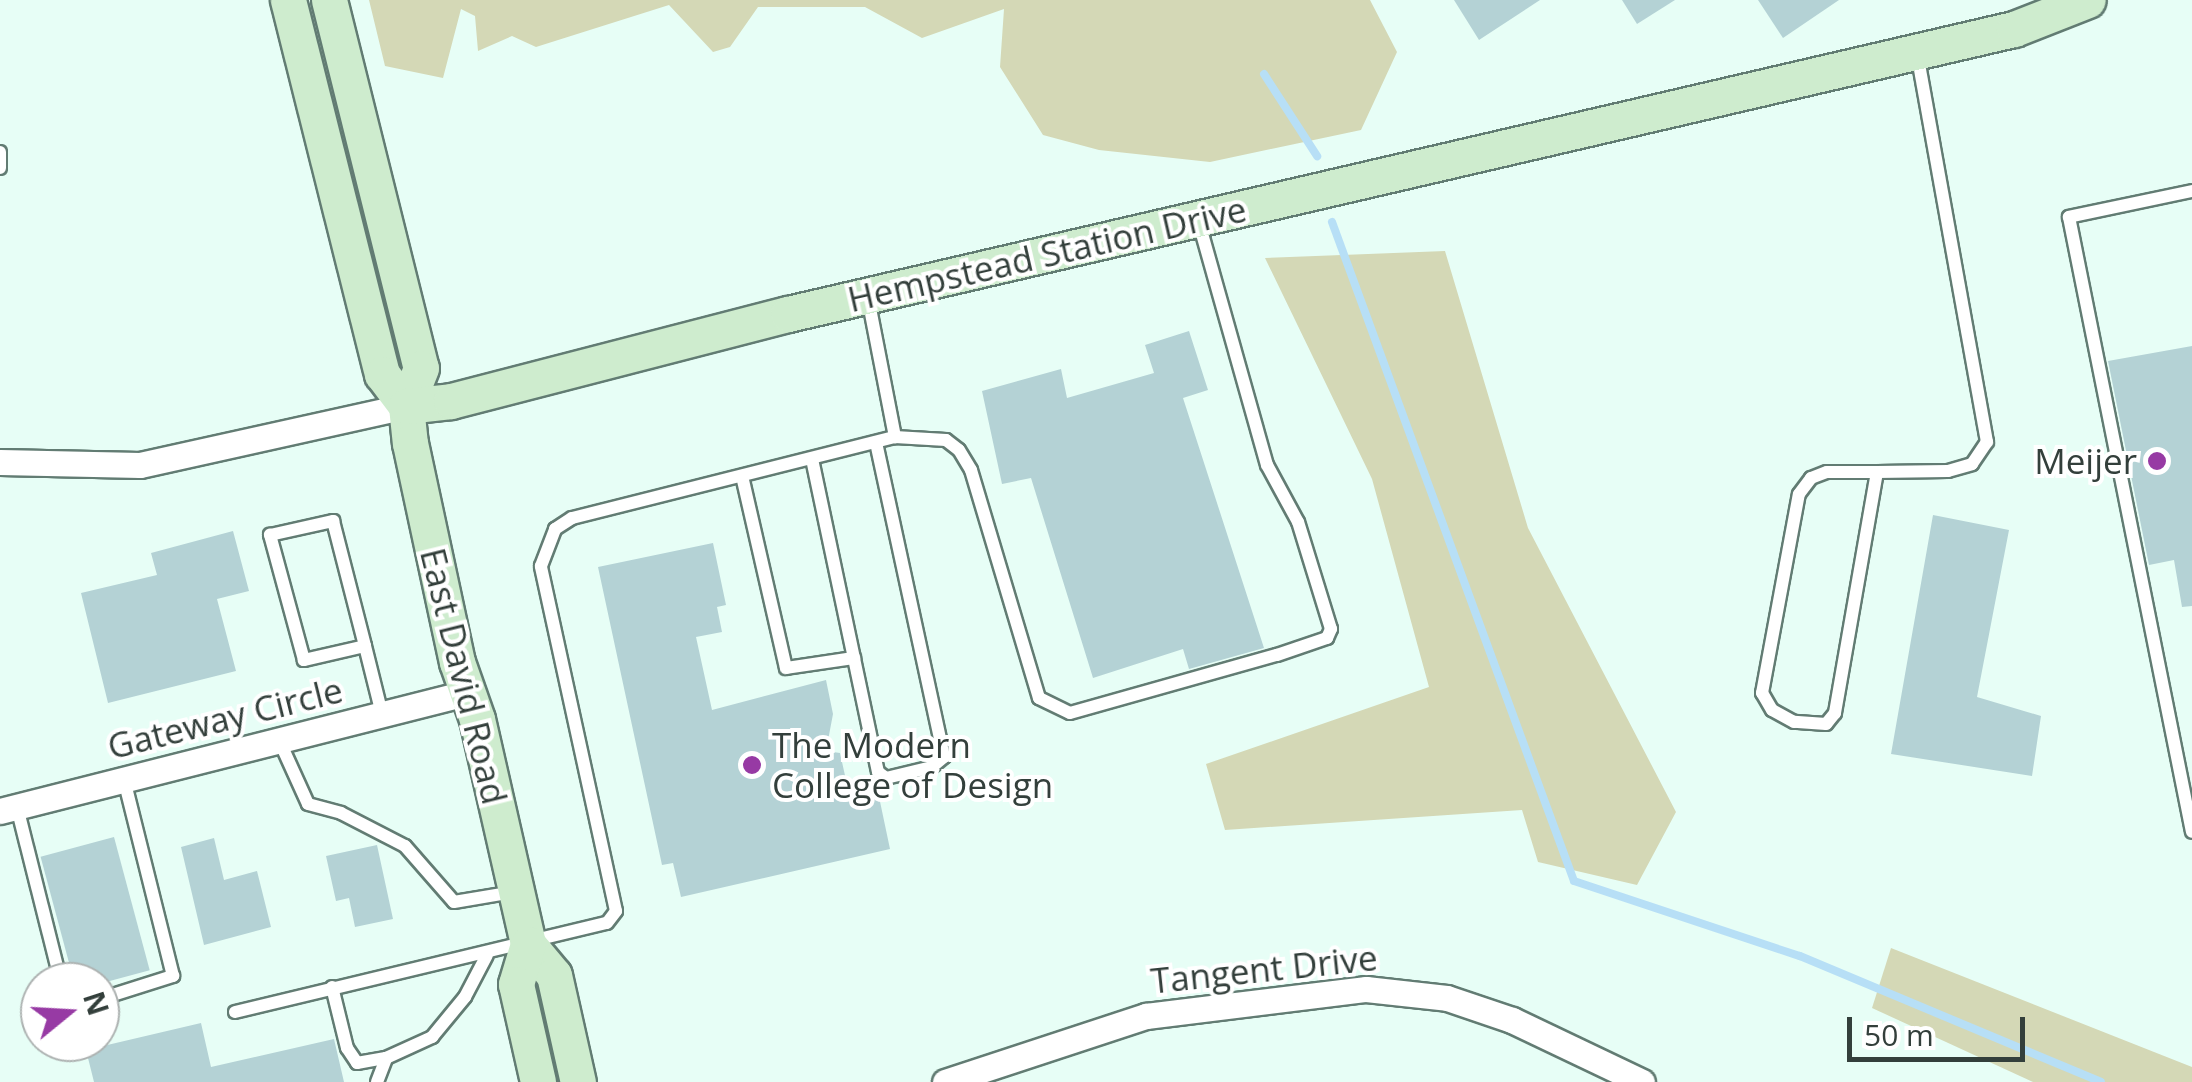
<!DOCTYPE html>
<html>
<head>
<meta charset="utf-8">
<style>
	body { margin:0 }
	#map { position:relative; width:2192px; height:1082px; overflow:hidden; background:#e7fef6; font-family:"Open Sans",sans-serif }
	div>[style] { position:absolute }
	.green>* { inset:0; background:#d4d8b6 }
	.stream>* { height:8px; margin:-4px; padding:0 4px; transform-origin:4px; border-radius:4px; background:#b7dff6 }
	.building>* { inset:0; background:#b4d2d5; transform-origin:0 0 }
	.roads { filter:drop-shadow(2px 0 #627c73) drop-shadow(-2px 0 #627c73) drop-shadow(0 2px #627c73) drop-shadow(0 -2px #627c73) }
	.lane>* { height:12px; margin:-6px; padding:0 6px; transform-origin:6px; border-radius:6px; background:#fff }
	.street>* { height:25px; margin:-12.5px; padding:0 12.5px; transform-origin:12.5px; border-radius:12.5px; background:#fff }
	.secondary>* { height:35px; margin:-17.5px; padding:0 17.5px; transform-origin:17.5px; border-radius:17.5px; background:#ceecce }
	.dots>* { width:28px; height:28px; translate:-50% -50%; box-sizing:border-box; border:5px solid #fff; border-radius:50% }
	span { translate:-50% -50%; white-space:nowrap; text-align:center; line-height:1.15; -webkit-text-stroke:8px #fff; paint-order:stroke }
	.street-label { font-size:35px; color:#333f3b }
	.poi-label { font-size:35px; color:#333f3b }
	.right { translate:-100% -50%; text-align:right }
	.left { translate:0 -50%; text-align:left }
	.north { position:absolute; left:20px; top:962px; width:100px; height:100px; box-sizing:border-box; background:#fff; border:2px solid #adb2b1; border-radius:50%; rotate:72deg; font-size:28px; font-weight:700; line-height:40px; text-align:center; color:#333f3b }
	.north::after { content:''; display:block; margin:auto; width:35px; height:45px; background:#973aa4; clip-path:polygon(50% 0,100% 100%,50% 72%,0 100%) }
	.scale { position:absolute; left:1847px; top:1017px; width:178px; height:45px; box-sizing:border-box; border:5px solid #333f3b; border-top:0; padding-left:12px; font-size:30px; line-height:35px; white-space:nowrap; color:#333f3b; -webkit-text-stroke:8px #fff; paint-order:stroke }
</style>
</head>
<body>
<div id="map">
	<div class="green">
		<div style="clip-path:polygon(369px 0,1370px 0,1397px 52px,1361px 130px,1210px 162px,1099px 150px,1043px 135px,1000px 67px,1004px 9px,922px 38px,865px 7px,758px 7px,730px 47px,713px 52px,669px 5px,536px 47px,512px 36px,478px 51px,475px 16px,461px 9px,443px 78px,385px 66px)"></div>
		<div style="clip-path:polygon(1445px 251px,1528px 528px,1676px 812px,1637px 885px,1538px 862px,1522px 810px,1225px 830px,1206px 764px,1429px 687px,1372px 479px,1265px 258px)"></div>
		<div style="clip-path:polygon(1891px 948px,2192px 1067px,2192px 1082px,2033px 1082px,1872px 1008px)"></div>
	</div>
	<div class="stream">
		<div style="left:1264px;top:74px;width:98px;rotate:57.1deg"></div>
		<div style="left:1332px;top:222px;width:702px;rotate:69.84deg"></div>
		<div style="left:1574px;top:881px;width:238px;rotate:18.4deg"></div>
		<div style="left:1800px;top:956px;width:326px;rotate:22.7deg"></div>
	</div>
	<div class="building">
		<div style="clip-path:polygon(1454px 0,1540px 0,1479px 40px)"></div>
		<div style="clip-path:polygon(1622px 0,1675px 0,1637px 24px)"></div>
		<div style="clip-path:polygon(1758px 0,1839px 0,1783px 38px)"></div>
		<div style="clip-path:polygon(1189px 331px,1208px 390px,1183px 398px,1264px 648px,1189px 669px,1183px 649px,1093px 678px,1031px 478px,1002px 484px,982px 391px,1061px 369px,1067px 398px,1154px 373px,1145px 345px)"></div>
		<div style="clip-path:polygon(2192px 346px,2192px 606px,2182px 607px,2174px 560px,2149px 565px,2108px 361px)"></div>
		<div style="clip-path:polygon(1933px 515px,2009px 530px,1977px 697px,2041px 716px,2032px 776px,1891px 754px)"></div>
		<div style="clip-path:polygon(233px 531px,249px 591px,217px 599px,236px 671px,108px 703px,81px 593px,157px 575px,151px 553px)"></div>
		<div style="clip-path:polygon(713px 543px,726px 605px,717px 607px,722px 632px,696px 637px,712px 710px,826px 680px,833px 714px,826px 751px,840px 753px,850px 798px,878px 792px,890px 849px,681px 897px,673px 863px,662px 865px,598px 567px)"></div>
		<div style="left:114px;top:837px;width:138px;height:76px;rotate:75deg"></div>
		<div style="clip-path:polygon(214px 838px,224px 880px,257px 871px,271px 927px,204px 945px,181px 847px)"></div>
		<div style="clip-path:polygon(377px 845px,393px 919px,355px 927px,349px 898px,336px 901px,326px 856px)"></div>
		<div style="clip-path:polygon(201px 1023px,211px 1067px,334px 1039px,344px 1082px,94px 1082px,86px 1050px)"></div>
	</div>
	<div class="roads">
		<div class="lane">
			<div style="left:0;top:152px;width:16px;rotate:90deg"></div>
			<div style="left:2192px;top:191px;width:126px;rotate:168.1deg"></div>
			<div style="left:2069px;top:217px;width:627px;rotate:78.69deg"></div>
			<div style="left:868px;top:298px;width:142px;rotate:79deg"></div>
			<div style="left:895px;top:437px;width:51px;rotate:3.4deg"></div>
			<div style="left:946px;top:440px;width:16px;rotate:38deg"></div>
			<div style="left:959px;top:450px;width:23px;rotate:59deg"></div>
			<div style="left:971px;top:470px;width:238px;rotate:73.4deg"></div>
			<div style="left:1039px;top:698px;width:34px;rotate:26deg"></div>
			<div style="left:1070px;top:713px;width:215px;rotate:-15.7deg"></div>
			<div style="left:1277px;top:655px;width:53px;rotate:-18.8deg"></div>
			<div style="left:1327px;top:638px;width:10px;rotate:-66deg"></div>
			<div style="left:1331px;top:629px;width:112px;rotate:-107.1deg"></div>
			<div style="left:1298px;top:522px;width:65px;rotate:-118.5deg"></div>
			<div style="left:1267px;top:465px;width:255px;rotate:-105.7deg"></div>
			<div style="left:812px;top:459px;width:320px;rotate:78.1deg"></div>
			<div style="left:878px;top:772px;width:10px;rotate:37deg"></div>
			<div style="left:886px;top:778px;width:47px;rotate:-13.4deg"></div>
			<div style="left:932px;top:767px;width:16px;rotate:-40deg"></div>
			<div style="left:944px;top:757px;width:322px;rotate:-102.2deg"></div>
			<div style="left:1877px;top:472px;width:245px;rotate:99.9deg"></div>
			<div style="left:1835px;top:713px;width:14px;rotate:129deg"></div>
			<div style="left:1826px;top:724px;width:32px;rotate:-176deg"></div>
			<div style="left:1794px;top:722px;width:25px;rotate:-151deg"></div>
			<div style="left:1772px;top:710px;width:20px;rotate:-120deg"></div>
			<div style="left:1762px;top:693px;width:202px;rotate:-79.5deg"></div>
			<div style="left:1799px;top:494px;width:20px;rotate:-53deg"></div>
			<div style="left:1811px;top:478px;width:17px;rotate:-21deg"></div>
			<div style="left:1827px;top:472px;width:50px"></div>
			<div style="left:1877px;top:472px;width:71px;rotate:-0.8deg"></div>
			<div style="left:1948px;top:471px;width:25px;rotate:-16deg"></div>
			<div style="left:1972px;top:464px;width:27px;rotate:-56deg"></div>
			<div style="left:1987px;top:442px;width:394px;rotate:-100.2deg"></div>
			<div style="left:742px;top:476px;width:197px;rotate:77.1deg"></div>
			<div style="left:786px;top:668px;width:69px;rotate:-8.4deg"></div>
			<div style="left:365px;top:646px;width:63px;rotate:167.1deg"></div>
			<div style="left:304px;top:660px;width:130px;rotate:-105.2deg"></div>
			<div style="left:270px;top:535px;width:65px;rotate:-12.5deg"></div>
			<div style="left:333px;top:521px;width:129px;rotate:75.6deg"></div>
			<div style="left:365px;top:646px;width:70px;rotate:76deg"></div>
			<div style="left:279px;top:740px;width:70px;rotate:65.6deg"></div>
			<div style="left:308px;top:804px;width:34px;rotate:15deg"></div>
			<div style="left:341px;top:813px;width:72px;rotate:27.3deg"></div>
			<div style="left:405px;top:846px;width:74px;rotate:48.8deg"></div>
			<div style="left:454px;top:902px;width:61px;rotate:-9.5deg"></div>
			<div style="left:17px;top:807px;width:180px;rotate:75.9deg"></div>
			<div style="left:332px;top:987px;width:63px;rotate:76.2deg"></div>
			<div style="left:347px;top:1048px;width:18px;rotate:56deg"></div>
			<div style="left:357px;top:1063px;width:29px;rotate:-10deg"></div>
			<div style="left:386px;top:1058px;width:51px;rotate:-24.5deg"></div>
			<div style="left:432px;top:1037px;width:52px;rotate:-50.5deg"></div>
			<div style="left:465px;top:997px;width:47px;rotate:-62.4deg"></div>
			<div style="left:100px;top:999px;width:77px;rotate:-17.5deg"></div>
			<div style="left:173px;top:976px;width:203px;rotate:-104deg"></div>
			<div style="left:235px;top:1012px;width:382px;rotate:-13.5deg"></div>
			<div style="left:607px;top:923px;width:15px;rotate:-53deg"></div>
			<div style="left:616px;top:911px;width:353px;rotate:-102.3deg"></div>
			<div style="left:541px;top:566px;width:40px;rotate:-69deg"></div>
			<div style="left:555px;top:529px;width:20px;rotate:-33deg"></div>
			<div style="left:572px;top:518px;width:333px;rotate:-14.1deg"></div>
			<div style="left:377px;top:1082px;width:26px;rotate:-69deg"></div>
		</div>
		<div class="street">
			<div style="left:0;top:462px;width:140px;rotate:1.2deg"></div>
			<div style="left:140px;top:465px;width:272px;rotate:-12.5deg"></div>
			<div style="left:0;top:811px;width:482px;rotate:-14.2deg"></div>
			<div style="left:945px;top:1082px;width:212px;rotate:-18.2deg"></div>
			<div style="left:1146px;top:1016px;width:222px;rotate:-7deg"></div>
			<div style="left:1366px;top:989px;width:81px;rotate:6.3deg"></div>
			<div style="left:1447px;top:998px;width:69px;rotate:18.7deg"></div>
			<div style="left:1512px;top:1020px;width:144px;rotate:25.5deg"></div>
		</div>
		<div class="secondary">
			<div style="left:288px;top:0;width:386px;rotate:75.9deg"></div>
			<div style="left:382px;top:374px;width:40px;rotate:53deg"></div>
			<div style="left:329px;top:0;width:379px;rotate:76deg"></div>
			<div style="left:421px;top:368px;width:41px;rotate:111.5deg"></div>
			<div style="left:406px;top:406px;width:37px;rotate:84deg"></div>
			<div style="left:410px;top:443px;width:224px;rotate:77.9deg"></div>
			<div style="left:457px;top:662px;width:60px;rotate:70.7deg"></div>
			<div style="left:477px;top:719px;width:231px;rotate:77.2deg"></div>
			<div style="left:528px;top:944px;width:40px;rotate:50deg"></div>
			<div style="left:554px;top:975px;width:110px;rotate:77.4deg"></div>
			<div style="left:406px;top:406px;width:45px;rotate:-6.3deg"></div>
			<div style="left:451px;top:401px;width:348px;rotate:-14.5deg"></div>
			<div style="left:788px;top:314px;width:1259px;rotate:-13.09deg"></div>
			<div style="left:2014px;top:29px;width:79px;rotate:-21.4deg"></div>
			<div style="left:528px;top:944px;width:42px;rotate:106.7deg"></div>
			<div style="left:516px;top:984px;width:100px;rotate:77.3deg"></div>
		</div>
	</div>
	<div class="dots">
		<div style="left:2157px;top:461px;background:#973aa4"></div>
		<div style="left:752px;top:765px;background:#973aa4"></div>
	</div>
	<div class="street-label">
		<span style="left:1047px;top:254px;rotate:-13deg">Hempstead Station Drive</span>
		<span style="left:464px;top:676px;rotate:76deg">East David Road</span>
		<span style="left:225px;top:718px;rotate:-14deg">Gateway Circle</span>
		<span style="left:1264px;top:969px;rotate:-6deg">Tangent Drive</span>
	</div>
	<div class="poi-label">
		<span class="right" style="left:2137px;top:461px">Meijer</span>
		<span class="left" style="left:772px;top:765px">The Modern<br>College of Design</span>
	</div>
	<div class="north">N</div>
	<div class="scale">50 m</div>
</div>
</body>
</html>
